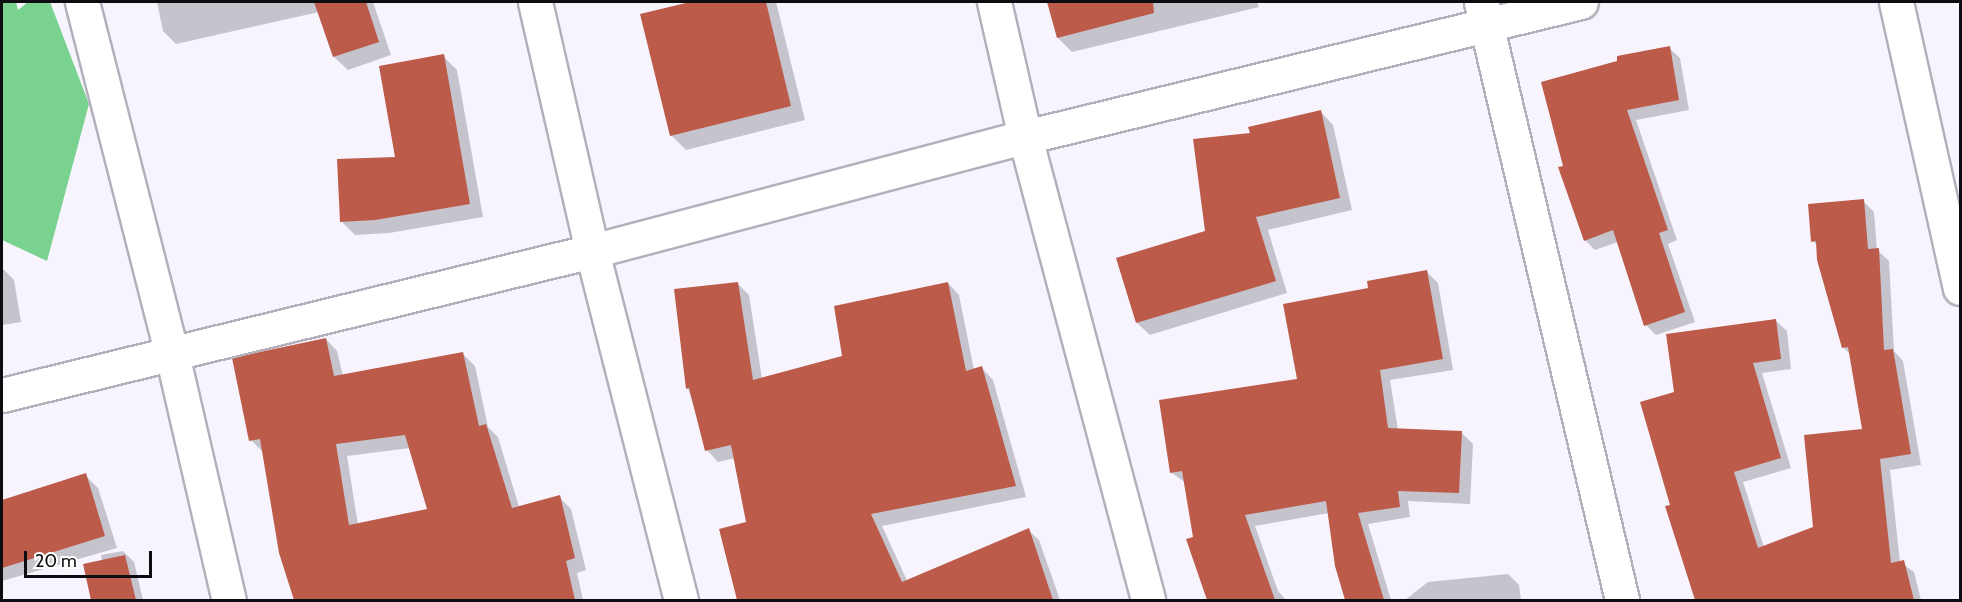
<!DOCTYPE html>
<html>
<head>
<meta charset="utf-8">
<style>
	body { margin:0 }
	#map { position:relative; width:1962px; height:602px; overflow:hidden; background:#f7f4fe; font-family:Cabin,sans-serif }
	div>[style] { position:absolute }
	.forest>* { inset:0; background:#79d28f }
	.shadow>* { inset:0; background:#0003 }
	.building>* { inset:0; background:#bc5b49 }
	.roads { filter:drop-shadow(2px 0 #b3b0bb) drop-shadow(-2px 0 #b3b0bb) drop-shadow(0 2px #b3b0bb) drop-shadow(0 -2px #b3b0bb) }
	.street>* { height:33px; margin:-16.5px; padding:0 16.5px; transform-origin:16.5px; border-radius:16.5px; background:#fff }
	span { translate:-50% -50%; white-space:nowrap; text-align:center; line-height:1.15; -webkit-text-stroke:4.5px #fff; paint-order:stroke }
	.frame { position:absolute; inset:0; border:3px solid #0d0c10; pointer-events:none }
	.scale { position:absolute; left:24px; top:551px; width:128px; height:27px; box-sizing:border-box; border:3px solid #0d0c10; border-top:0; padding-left:8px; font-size:18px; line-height:21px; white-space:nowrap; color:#0d0c10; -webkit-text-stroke:4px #fff; paint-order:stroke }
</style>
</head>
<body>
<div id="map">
	<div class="forest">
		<div style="clip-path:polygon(2px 2px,16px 2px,18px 10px,28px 2px,50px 2px,89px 104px,47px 261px,2px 240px)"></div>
	</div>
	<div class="shadow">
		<div style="clip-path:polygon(157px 2px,373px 2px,391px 55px,348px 70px,334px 57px,319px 12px,176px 44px,163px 31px)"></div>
		<div style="clip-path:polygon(696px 2px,776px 2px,805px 120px,686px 150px,671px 135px,642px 15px)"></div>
		<div style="clip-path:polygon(1049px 2px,1257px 2px,1259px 7px,1072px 52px,1058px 38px)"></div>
		<div style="clip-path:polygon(1669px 48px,1680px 58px,1689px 110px,1636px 120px,1677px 240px,1668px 244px,1695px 322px,1656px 335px,1646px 325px,1618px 242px,1595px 250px,1585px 240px,1565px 166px)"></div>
		<div style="clip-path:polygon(443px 56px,457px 70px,483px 217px,389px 233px,355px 235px,341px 221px,396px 159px)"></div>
		<div style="clip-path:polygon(1321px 112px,1333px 125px,1352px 210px,1268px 230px,1287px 293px,1150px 335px,1137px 323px,1206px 232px,1252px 134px)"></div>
		<div style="clip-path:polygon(1863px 201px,1874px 212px,1877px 250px,1889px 261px,1894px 351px,1903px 361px,1921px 465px,1890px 470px,1900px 562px,1914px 572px,1921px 600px,1697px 600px,1667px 507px,1672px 506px,1675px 393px,1776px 321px,1787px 331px,1791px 369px,1762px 373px,1791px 468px,1743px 482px,1764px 547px,1815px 528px,1864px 430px,1851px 355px,1844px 348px,1818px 246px,1813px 241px)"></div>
		<div style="clip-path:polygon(2px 268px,14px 280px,21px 322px,2px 325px)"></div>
		<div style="clip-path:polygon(1427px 272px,1438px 283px,1453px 370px,1390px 380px,1398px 430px,1461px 432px,1473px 444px,1470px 504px,1408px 501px,1410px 517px,1368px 524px,1391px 600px,1347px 600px,1329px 513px,1255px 526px,1278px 591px,1286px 600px,1212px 600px,1207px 595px,1186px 483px,1172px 473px,1299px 380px,1370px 290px)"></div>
		<div style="clip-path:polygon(948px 283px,959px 295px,974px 370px,982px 368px,993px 380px,1026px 497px,882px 526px,916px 600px,738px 600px,721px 530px,747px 523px,735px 458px,718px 462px,707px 450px,688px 388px,738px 284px,749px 295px,762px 379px,843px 357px)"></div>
		<div style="clip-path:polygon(evenodd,326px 339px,337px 351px,343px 376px,463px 354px,475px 366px,488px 427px,498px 437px,519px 507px,559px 497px,571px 509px,586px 570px,577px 573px,583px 600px,296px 600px,281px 553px,263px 452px,251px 440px,326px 339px,410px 448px,429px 510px,358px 525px,347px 456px,410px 448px)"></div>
		<div style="clip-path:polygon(85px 475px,98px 488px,117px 548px,2px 581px,2px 502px)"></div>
		<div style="clip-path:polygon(1028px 530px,1039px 540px,1060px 600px,923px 600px,914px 579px)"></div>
		<div style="clip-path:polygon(123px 551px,134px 562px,143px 600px,93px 600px,85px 566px,102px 562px,101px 555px)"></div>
		<div style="clip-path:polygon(1508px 574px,1519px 585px,1521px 600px,1405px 600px,1428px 582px)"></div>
	</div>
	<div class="building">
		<div style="clip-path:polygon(314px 2px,366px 2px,379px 42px,333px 57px)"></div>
		<div style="clip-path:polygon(690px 2px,766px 2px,791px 106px,670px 136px,640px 14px)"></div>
		<div style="clip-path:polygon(1047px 2px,1153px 2px,1154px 13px,1057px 38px)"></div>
		<div style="clip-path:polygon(1670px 46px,1679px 100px,1627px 110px,1668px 230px,1659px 233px,1685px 312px,1644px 326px,1613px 230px,1584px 241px,1558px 167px,1563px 166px,1541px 82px,1617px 61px,1617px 56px)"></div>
		<div style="clip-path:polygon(444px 54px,470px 204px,375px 220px,340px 222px,337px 159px,395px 157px,379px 66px)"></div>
		<div style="clip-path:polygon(1321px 110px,1340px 198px,1256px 217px,1276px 281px,1136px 323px,1116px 258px,1205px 231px,1193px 139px,1250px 133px,1248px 127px)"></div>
		<div style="clip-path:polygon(1864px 199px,1868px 249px,1879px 248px,1884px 350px,1893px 349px,1911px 454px,1880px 459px,1891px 563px,1904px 560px,1914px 600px,1695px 600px,1665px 506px,1670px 505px,1640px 402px,1674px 392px,1666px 334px,1776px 319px,1781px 359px,1753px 363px,1781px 458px,1734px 472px,1758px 548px,1813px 527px,1804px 435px,1862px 429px,1848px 347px,1842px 348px,1817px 260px,1816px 241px,1811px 242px,1808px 204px)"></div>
		<div style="clip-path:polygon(1427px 270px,1443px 359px,1380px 370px,1388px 428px,1462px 431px,1459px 493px,1398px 491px,1400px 507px,1358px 513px,1384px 600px,1345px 600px,1335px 566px,1326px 501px,1245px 515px,1275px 600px,1207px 600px,1186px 539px,1193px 537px,1182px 471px,1170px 473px,1159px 400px,1297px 379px,1283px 304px,1368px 288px,1367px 281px)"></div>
		<div style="clip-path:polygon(738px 282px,753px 380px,842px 356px,834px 306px,948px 282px,966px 371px,982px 366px,1016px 486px,871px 514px,902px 582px,1029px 528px,1053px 600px,737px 600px,719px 529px,746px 522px,731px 445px,705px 451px,689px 388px,686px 389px,674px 289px)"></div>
		<div style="clip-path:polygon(evenodd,326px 338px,334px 376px,463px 352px,479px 426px,486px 424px,512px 508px,560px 495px,575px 558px,566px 561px,575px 600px,294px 600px,279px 553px,260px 439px,249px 441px,232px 358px,326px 338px,405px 435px,427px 509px,349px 525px,336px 444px,405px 435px)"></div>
		<div style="clip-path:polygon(86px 473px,105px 536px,2px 568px,2px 500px)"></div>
		<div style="clip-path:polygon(125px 555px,136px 600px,91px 600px,83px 564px)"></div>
	</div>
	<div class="roads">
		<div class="street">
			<div style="left:82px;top:2px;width:363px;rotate:75.7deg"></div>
			<div style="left:172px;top:354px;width:253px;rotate:77deg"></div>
			<div style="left:535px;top:2px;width:255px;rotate:77.1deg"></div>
			<div style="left:592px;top:251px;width:360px;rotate:75.7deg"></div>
			<div style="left:994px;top:2px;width:139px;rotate:77.1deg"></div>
			<div style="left:1025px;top:137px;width:479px;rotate:75.1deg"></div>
			<div style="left:1481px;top:2px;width:614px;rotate:76.73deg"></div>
			<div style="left:1896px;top:2px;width:293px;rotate:77.4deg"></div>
			<div style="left:2px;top:395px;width:607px;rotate:-13.72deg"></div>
			<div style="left:592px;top:251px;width:448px;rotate:-14.8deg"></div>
			<div style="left:1025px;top:137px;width:572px;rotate:-13.65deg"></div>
		</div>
	</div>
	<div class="frame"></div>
	<div class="scale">20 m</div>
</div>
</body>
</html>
